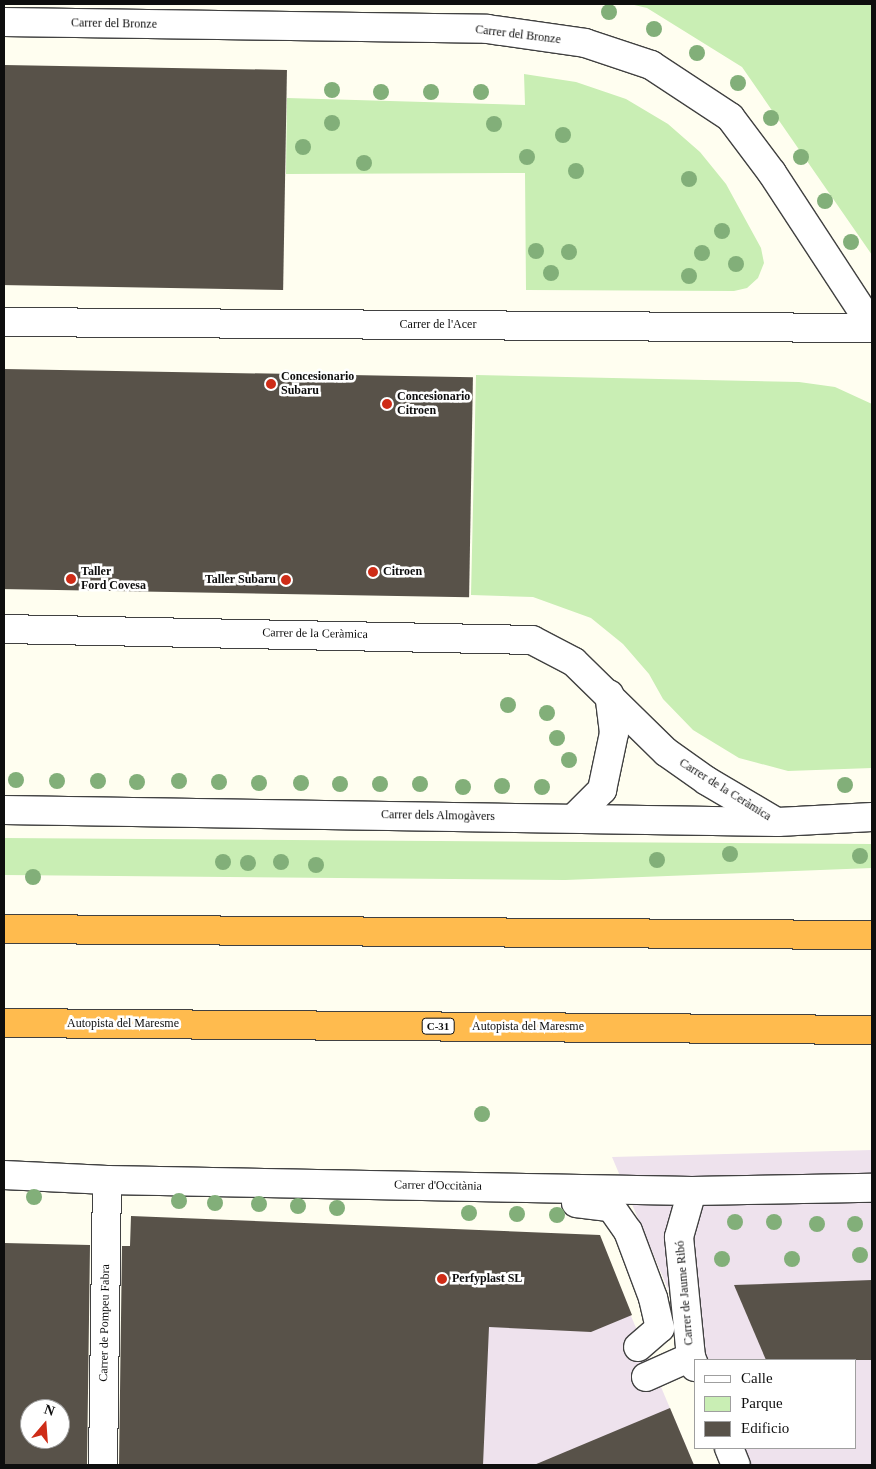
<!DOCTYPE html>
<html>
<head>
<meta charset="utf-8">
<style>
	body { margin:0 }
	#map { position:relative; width:876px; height:1469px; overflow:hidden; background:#fffef0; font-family:"Times New Roman",serif }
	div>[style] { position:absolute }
	.industrial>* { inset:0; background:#eee2ed }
	.green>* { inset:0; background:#c9eeb4 }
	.building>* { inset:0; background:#585249; transform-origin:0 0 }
	.roads { filter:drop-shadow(1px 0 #414141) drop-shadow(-1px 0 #414141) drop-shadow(0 1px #414141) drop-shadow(0 -1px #414141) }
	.minor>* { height:28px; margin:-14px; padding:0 14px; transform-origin:14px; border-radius:14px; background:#fff }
	.highway>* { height:28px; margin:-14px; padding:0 14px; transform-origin:14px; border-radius:14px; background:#ffbb4e }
	.trees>* { width:16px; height:16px; margin:-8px; border-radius:50%; background:#82af79 }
	.dots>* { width:14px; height:14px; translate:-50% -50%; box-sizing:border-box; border:2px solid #fff; border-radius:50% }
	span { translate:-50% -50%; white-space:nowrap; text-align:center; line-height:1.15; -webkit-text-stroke:5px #fff; paint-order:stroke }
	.shield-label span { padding:1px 4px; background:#fff; border:1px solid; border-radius:4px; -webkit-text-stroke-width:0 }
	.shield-label { font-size:11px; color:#0e0e0e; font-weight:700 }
	.street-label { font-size:12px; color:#0e0e0e }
	.poi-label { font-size:12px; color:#0e0e0e; font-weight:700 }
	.left { translate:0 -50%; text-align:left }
	.right { translate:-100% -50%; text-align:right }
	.frame { position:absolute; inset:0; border:5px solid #0e0e0e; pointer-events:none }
	.legend { position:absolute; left:694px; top:1359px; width:162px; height:90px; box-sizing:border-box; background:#fff; border:1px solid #9f9f9f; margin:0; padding:6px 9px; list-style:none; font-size:15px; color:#0e0e0e }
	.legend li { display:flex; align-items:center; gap:10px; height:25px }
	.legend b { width:25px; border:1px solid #9f9f9f }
	.north { position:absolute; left:20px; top:1399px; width:50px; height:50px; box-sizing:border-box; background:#fff; border:1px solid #9f9f9f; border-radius:50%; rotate:18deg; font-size:14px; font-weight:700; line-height:20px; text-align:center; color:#0e0e0e }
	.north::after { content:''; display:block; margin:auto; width:18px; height:22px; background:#ce2c17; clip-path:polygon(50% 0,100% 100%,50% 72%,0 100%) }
</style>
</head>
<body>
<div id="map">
	<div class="industrial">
		<div style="clip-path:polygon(872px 1150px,872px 1465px,742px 1465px,735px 1448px,855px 1448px,855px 1360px,698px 1360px,612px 1157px)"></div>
		<div style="clip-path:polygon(142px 1231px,601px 1245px,694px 1465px,135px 1465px)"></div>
	</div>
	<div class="green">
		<div style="clip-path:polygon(630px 4px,872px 4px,872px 255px,742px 67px,647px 8px)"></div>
		<div style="clip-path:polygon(524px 74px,576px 82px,626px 99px,668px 124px,700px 152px,726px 184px,761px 248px,764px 263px,758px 278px,747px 288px,734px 291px,526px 290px,525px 173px,286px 174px,287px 98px,525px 105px)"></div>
		<div style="clip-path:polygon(476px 375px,799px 382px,835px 387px,872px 404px,872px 768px,788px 771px,739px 758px,693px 730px,663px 699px,649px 674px,623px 644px,591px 618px,533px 597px,471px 595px)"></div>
		<div style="clip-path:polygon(4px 838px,872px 844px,872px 868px,565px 880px,4px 875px)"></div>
	</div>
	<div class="building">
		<div style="left:4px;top:65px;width:283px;height:220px;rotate:1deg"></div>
		<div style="left:4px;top:369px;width:469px;height:220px;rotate:1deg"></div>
		<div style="clip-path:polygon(131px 1216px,600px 1235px,632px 1315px,591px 1332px,489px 1327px,483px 1465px,119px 1465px,122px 1246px,130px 1246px)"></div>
		<div style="clip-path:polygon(evenodd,4px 1243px,90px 1245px,87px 1465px,4px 1465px,4px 1243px,30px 1409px,60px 1409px,60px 1439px,30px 1439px,30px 1409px)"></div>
		<div style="clip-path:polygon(872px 1280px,872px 1360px,766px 1360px,734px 1285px)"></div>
		<div style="clip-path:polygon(670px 1408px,694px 1465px,534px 1465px)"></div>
	</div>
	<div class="roads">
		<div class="minor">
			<div style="left:4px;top:22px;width:483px;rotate:0.8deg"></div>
			<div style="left:487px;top:29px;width:99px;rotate:8.1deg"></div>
			<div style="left:585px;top:43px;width:70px;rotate:18.4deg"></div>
			<div style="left:651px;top:65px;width:95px;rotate:33.4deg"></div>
			<div style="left:730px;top:117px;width:70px;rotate:53.1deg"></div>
			<div style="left:772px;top:173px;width:183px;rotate:56.8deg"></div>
			<div style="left:4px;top:322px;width:868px;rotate:0.4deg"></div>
			<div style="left:4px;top:629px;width:528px;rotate:1.19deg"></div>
			<div style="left:532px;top:640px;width:47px;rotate:27.6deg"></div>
			<div style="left:574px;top:662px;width:129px;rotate:44.4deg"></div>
			<div style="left:666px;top:752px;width:50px;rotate:35.3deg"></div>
			<div style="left:707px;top:781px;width:79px;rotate:30.5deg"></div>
			<div style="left:4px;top:810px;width:774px;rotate:0.89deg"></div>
			<div style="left:778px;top:822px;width:94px;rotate:-3deg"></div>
			<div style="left:574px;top:818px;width:40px;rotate:-45deg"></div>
			<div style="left:602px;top:790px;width:58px;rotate:-78.1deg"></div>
			<div style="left:614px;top:733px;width:39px;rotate:-97deg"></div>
			<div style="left:4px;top:1175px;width:103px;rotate:2.8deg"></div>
			<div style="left:107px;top:1180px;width:585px;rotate:1.08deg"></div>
			<div style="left:692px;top:1191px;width:180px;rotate:-1deg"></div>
			<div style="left:692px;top:1191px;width:48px;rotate:105.8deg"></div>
			<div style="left:679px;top:1237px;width:121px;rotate:84.3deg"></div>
			<div style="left:691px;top:1357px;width:11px;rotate:68deg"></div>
			<div style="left:576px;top:1203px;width:35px;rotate:7deg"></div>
			<div style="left:611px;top:1207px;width:29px;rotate:55deg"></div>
			<div style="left:628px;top:1231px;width:72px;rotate:69.5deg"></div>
			<div style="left:653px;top:1298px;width:31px;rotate:77deg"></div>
			<div style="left:660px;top:1328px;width:29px;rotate:139deg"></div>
			<div style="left:646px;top:1377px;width:49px;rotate:-24deg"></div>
			<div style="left:729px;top:1448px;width:18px;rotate:68deg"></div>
			<div style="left:103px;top:1465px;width:285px;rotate:-89.2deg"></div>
		</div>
		<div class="highway">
			<div style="left:4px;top:929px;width:868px;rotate:0.4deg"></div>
			<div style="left:4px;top:1023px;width:868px;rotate:0.46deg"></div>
		</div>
	</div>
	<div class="trees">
		<div style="left:609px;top:12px"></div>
		<div style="left:654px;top:29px"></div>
		<div style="left:697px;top:53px"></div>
		<div style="left:738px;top:83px"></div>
		<div style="left:332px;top:90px"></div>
		<div style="left:381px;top:92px"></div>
		<div style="left:431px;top:92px"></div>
		<div style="left:481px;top:92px"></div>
		<div style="left:771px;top:118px"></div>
		<div style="left:332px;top:123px"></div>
		<div style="left:494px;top:124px"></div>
		<div style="left:563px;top:135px"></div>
		<div style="left:303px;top:147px"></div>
		<div style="left:527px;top:157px"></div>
		<div style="left:801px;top:157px"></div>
		<div style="left:364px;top:163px"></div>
		<div style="left:576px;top:171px"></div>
		<div style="left:689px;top:179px"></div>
		<div style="left:825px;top:201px"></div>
		<div style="left:722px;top:231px"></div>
		<div style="left:851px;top:242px"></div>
		<div style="left:536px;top:251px"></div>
		<div style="left:569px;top:252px"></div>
		<div style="left:702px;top:253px"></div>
		<div style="left:736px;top:264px"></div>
		<div style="left:551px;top:273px"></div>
		<div style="left:689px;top:276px"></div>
		<div style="left:508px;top:705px"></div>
		<div style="left:547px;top:713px"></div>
		<div style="left:557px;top:738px"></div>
		<div style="left:569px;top:760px"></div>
		<div style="left:16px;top:780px"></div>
		<div style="left:57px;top:781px"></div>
		<div style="left:98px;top:781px"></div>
		<div style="left:179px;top:781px"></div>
		<div style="left:137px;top:782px"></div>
		<div style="left:219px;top:782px"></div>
		<div style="left:259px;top:783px"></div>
		<div style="left:301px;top:783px"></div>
		<div style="left:340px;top:784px"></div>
		<div style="left:380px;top:784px"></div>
		<div style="left:420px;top:784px"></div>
		<div style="left:845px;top:785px"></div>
		<div style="left:502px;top:786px"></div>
		<div style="left:463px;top:787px"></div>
		<div style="left:542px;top:787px"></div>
		<div style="left:730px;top:854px"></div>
		<div style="left:860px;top:856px"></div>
		<div style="left:657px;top:860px"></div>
		<div style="left:223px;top:862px"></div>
		<div style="left:281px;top:862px"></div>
		<div style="left:248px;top:863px"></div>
		<div style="left:316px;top:865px"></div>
		<div style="left:33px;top:877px"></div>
		<div style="left:482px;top:1114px"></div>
		<div style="left:34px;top:1197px"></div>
		<div style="left:179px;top:1201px"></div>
		<div style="left:215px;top:1203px"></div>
		<div style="left:259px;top:1204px"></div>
		<div style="left:298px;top:1206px"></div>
		<div style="left:337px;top:1208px"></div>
		<div style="left:469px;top:1213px"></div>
		<div style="left:517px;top:1214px"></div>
		<div style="left:557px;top:1215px"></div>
		<div style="left:735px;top:1222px"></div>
		<div style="left:774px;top:1222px"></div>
		<div style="left:817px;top:1224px"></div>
		<div style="left:855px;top:1224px"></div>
		<div style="left:860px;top:1255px"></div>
		<div style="left:722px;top:1259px"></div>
		<div style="left:792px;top:1259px"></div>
	</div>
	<div class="dots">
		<div style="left:271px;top:384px;background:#ce2c17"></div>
		<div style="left:387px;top:404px;background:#ce2c17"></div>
		<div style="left:373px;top:572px;background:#ce2c17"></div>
		<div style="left:71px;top:579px;background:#ce2c17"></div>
		<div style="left:286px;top:580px;background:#ce2c17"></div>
		<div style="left:442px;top:1279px;background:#ce2c17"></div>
	</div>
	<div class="shield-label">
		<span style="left:438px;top:1026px">C-31</span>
	</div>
	<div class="street-label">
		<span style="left:114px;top:24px;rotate:1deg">Carrer del Bronze</span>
		<span style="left:518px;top:35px;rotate:7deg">Carrer del Bronze</span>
		<span style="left:438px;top:325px">Carrer de l'Acer</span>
		<span style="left:315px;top:634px;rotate:1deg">Carrer de la Ceràmica</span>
		<span style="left:725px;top:790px;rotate:32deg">Carrer de la Ceràmica</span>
		<span style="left:438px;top:816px;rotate:1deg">Carrer dels Almogàvers</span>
		<span style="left:123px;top:1024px">Autopista del Maresme</span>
		<span style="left:528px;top:1027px">Autopista del Maresme</span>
		<span style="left:438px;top:1186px;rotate:1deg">Carrer d'Occitània</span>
		<span style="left:685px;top:1293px;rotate:-95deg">Carrer de Jaume Ribó</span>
		<span style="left:105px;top:1323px;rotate:-89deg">Carrer de Pompeu Fabra</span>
	</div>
	<div class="poi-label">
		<span class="left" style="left:281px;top:384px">Concesionario<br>Subaru</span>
		<span class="left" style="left:397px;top:404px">Concesionario<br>Citroen</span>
		<span class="left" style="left:81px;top:579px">Taller<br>Ford Covesa</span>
		<span class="left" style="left:383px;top:572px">Citroen</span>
		<span class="right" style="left:276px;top:580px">Taller Subaru</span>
		<span class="left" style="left:452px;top:1279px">Perfyplast SL</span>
	</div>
	<div class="frame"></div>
	<ul class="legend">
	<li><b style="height:6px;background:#fff"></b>Calle</li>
	<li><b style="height:14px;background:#c9eeb4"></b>Parque</li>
	<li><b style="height:14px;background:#585249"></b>Edificio</li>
	</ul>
	<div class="north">N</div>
</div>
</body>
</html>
